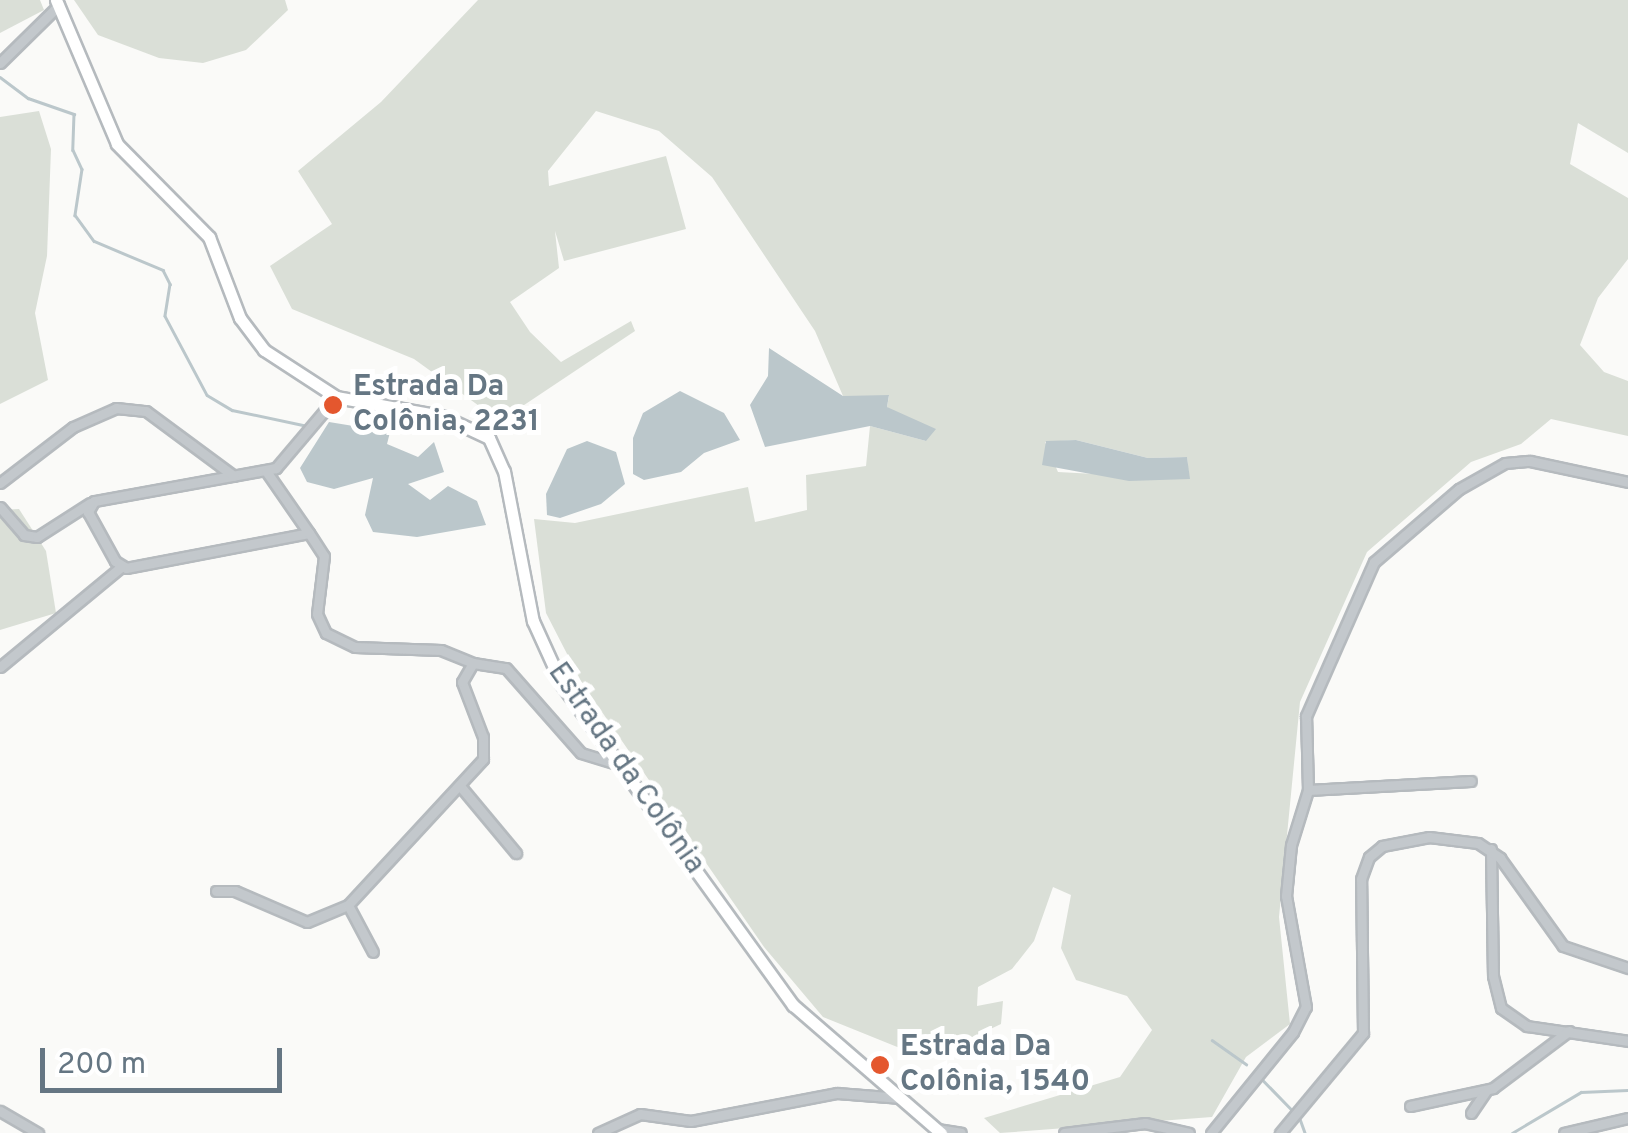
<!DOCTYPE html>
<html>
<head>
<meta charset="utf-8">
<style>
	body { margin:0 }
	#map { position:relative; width:1628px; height:1133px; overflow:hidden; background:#fafaf8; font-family:Overpass,sans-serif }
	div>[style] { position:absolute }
	.green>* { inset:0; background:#dadfd7 }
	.water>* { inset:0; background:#bbc7cb }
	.stream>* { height:2.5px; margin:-1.25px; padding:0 1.25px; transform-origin:1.25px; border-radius:1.25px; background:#bbc7cb }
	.roads { filter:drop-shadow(2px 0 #b5babe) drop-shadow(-2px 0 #b5babe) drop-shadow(0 2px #b5babe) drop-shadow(0 -2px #b5babe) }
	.minor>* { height:9px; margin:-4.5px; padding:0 4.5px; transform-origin:4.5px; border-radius:4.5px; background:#c3c8cc }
	.major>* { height:11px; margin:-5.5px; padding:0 5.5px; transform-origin:5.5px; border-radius:5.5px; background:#fff }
	.dots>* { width:28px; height:28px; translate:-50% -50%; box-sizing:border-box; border:5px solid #fff; border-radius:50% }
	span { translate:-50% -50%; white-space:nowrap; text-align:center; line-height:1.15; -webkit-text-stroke:10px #fff; paint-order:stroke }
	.poi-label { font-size:30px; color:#657683; font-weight:700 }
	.left { translate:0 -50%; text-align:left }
	.street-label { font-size:30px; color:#657683 }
	.scale { position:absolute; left:40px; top:1048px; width:242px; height:45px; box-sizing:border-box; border:5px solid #657683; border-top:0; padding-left:12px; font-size:30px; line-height:35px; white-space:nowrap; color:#657683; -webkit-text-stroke:8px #fff; paint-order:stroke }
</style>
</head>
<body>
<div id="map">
	<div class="green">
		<div style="clip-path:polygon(0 0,40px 0,44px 10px,0 33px)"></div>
		<div style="clip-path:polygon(74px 0,285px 0,288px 10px,246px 50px,203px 63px,159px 58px,98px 35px)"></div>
		<div style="clip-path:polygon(evenodd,478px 0,1628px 0,1628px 153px,1578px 123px,1570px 164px,1628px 198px,1628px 259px,1598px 298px,1580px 345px,1604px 372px,1628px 381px,1628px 436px,1551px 419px,1521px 444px,1471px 462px,1367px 552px,1300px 702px,1279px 917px,1290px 1024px,1246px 1057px,1212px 1117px,1000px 1133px,984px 1118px,1120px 1077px,1152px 1030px,1127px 996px,1076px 980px,1061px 948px,1071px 895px,1053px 887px,1034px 941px,1012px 969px,978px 987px,977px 1006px,1003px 1001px,1001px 1024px,927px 1059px,823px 1017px,764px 947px,582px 683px,546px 613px,534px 519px,575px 523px,748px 487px,755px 522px,807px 510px,806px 475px,866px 466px,870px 426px,926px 441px,887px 407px,889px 396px,843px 396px,815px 331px,712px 177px,659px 131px,596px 111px,548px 171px,549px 186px,666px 156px,686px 229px,564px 261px,555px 231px,559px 268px,510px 302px,530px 332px,561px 362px,631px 321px,635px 331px,500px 421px,414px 359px,292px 309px,270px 266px,332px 224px,298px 171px,381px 102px,478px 0,1076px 440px,1148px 458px,1187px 457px,1189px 479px,1058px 472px,1045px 442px,1076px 440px)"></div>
		<div style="clip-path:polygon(39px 111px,51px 149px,47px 256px,35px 313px,48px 380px,0 404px,0 117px)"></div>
		<div style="clip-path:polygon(19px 509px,46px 551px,56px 613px,0 630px,0 510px)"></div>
	</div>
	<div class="water">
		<div style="clip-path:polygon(769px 348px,843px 396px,889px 395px,887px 407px,936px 429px,926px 441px,870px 426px,765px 447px,750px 405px,768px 376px)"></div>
		<div style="clip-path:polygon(680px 391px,724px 413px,740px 440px,704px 453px,681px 472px,644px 480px,633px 474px,633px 438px,643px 413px)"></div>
		<div style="clip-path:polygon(329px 422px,390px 432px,387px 444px,418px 457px,434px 442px,444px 472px,408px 484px,430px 500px,448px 486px,477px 501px,486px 525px,417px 537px,373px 532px,365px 515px,373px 478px,334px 489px,307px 482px,300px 468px)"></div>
		<div style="clip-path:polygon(1076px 440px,1148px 458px,1187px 457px,1190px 479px,1129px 481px,1042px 465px,1046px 441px)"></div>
		<div style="clip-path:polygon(587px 441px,616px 452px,625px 484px,601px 504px,560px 518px,547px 515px,546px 494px,567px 449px)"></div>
	</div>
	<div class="stream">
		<div style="left:0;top:77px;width:35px;rotate:37deg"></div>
		<div style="left:28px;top:98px;width:49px;rotate:19.2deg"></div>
		<div style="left:74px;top:114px;width:36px;rotate:92deg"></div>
		<div style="left:73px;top:150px;width:21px;rotate:65deg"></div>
		<div style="left:82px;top:169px;width:47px;rotate:98.7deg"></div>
		<div style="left:75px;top:215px;width:32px;rotate:54deg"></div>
		<div style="left:94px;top:241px;width:75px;rotate:22.8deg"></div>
		<div style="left:163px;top:270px;width:16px;rotate:63deg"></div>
		<div style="left:170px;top:284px;width:32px;rotate:99deg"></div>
		<div style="left:165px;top:316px;width:89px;rotate:62deg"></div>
		<div style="left:207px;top:395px;width:29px;rotate:31deg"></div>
		<div style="left:232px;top:410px;width:78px;rotate:11.9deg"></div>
		<div style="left:1212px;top:1040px;width:42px;rotate:35.2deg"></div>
		<div style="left:1255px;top:1072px;width:52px;rotate:45.8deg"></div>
		<div style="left:1300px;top:1119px;width:15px;rotate:70deg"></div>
		<div style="left:1512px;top:1133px;width:80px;rotate:-30.7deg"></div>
		<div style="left:1581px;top:1092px;width:47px;rotate:-2.4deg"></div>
	</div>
	<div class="roads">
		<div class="minor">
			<div style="left:0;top:63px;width:83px;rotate:-44.5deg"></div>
			<div style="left:336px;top:397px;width:93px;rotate:130.2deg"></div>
			<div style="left:276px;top:468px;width:185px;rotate:169.7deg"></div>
			<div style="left:94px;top:501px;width:13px;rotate:119deg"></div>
			<div style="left:88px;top:512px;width:56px;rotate:61.1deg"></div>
			<div style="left:115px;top:561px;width:13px;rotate:32deg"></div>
			<div style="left:126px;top:568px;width:186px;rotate:-10.8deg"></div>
			<div style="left:309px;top:533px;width:27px;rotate:57deg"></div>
			<div style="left:324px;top:556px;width:58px;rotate:96.9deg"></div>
			<div style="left:317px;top:614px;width:21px;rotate:65deg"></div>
			<div style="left:326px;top:633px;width:32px;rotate:26deg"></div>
			<div style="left:355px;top:647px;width:86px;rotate:2deg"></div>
			<div style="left:441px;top:650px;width:35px;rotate:22deg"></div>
			<div style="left:266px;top:471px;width:75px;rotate:55.3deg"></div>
			<div style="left:0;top:483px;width:92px;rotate:-37.5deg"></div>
			<div style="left:73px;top:427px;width:47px;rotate:-23.8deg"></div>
			<div style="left:116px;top:408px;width:30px;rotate:6deg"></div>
			<div style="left:146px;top:411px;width:109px;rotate:36.5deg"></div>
			<div style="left:0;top:507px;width:37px;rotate:49deg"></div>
			<div style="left:24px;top:535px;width:13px;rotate:9deg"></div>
			<div style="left:37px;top:537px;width:63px;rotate:-32.7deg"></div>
			<div style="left:0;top:667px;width:157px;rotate:-39.6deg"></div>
			<div style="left:461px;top:787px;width:86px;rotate:50.2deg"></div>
			<div style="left:1308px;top:790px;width:163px;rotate:-3.2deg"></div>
			<div style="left:1491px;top:849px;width:127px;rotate:89.1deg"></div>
			<div style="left:1493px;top:976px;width:33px;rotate:76deg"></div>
			<div style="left:1501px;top:1008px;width:32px;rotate:35deg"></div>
			<div style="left:1527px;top:1026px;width:102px;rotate:8.4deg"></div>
			<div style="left:216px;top:891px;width:19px"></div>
			<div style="left:235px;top:891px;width:78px;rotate:23.3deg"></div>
			<div style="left:307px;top:922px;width:44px;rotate:-22.5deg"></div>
			<div style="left:348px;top:905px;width:199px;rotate:-47.2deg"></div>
			<div style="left:483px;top:759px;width:22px;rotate:-90deg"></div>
			<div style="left:483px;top:737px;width:59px;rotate:-110.9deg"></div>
			<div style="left:462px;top:682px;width:22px;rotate:-60deg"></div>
			<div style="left:473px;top:663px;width:33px;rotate:9deg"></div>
			<div style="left:506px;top:668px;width:113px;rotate:48.6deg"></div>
			<div style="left:581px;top:753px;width:41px;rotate:17.1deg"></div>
			<div style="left:348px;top:905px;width:53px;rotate:62deg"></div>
			<div style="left:1410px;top:1106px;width:85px;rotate:-12.2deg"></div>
			<div style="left:1493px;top:1088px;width:95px;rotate:-36.9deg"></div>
			<div style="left:0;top:1111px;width:44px;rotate:30.1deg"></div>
			<div style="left:1471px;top:1113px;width:27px;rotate:-56deg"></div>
			<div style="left:937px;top:1129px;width:24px;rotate:9deg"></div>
			<div style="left:598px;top:1133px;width:46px;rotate:-24.3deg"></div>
			<div style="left:640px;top:1114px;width:51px;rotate:7.8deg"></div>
			<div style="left:691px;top:1121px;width:149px;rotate:-10.9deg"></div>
			<div style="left:837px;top:1093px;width:64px;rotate:4.5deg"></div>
			<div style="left:1064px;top:1133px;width:82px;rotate:-7deg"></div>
			<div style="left:1145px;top:1123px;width:45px;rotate:12.8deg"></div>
			<div style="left:1211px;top:1133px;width:130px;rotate:-50.9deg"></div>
			<div style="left:1293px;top:1032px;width:28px;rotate:-63deg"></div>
			<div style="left:1306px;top:1007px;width:113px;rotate:-100.2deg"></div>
			<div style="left:1286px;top:896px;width:51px;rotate:-84.4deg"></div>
			<div style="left:1291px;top:845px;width:58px;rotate:-72.8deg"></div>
			<div style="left:1308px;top:790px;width:74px;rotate:-91.5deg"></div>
			<div style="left:1306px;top:716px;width:168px;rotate:-66.2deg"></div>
			<div style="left:1374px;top:562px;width:112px;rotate:-40.7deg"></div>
			<div style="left:1459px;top:489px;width:53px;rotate:-29.5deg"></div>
			<div style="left:1505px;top:463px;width:25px;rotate:-5deg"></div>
			<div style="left:1530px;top:461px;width:100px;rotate:12.1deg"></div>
			<div style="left:1280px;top:1133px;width:130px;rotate:-50.3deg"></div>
			<div style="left:1363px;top:1033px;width:154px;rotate:-90.7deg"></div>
			<div style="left:1361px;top:879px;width:23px;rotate:-70deg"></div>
			<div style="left:1369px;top:857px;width:17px;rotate:-40deg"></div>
			<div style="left:1382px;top:846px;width:48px;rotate:-10.8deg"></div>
			<div style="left:1429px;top:837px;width:49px;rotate:7deg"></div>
			<div style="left:1478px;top:843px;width:27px;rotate:34deg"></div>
			<div style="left:1500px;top:858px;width:108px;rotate:54.4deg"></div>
			<div style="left:1563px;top:946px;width:69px;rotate:18.7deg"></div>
			<div style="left:1564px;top:1133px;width:66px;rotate:-13.2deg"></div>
		</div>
		<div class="major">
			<div style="left:56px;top:0;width:156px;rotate:67deg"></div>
			<div style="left:117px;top:144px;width:131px;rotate:45.3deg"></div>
			<div style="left:209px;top:237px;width:87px;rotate:69.1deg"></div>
			<div style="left:240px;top:318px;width:40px;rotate:53deg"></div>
			<div style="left:264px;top:350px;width:86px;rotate:33.1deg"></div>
			<div style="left:336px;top:397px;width:108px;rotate:10.2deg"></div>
			<div style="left:442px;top:416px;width:52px;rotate:25.1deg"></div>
			<div style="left:489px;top:438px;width:36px;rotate:66deg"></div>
			<div style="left:504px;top:471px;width:153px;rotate:79.1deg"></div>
			<div style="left:533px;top:621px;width:70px;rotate:65.6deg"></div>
			<div style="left:562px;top:685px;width:395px;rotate:54.2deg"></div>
			<div style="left:793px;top:1005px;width:196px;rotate:40.9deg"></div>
		</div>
	</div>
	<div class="dots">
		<div style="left:333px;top:405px;background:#e4572e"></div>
		<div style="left:880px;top:1065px;background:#e4572e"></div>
	</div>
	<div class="poi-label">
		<span class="left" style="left:353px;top:405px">Estrada Da<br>Colônia, 2231</span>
		<span class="left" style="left:900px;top:1065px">Estrada Da<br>Colônia, 1540</span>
	</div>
	<div class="street-label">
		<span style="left:625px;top:769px;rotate:55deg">Estrada da Colônia</span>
	</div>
	<div class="scale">200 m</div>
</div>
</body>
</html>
